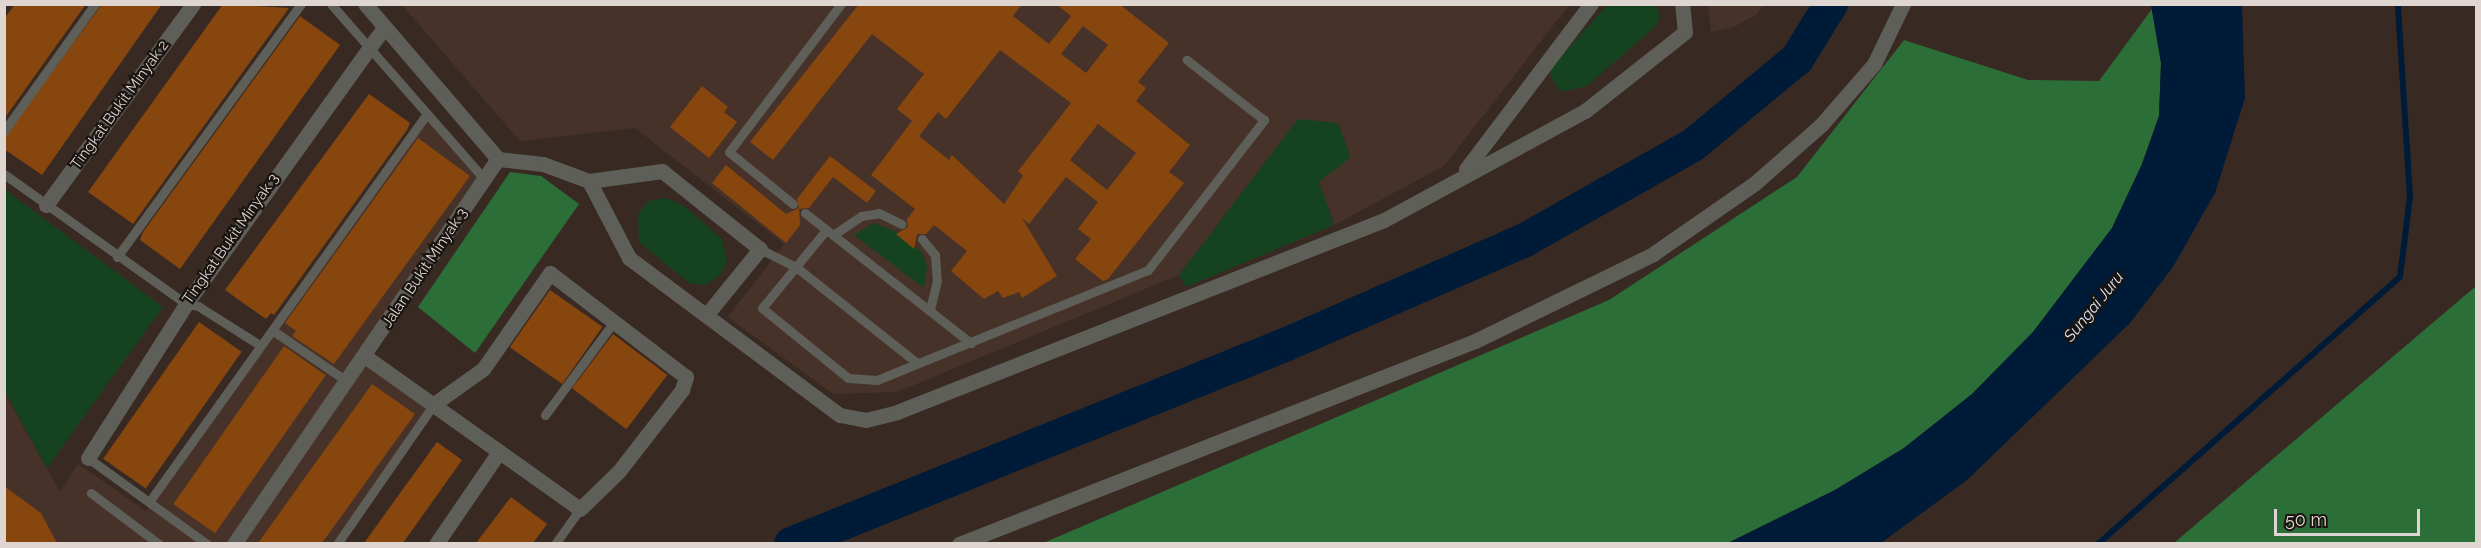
<!DOCTYPE html>
<html>
<head>
<meta charset="utf-8">
<style>
	body { margin:0 }
	#map { position:relative; width:2481px; height:548px; overflow:hidden; background:#382a23; font-family:Raleway,sans-serif }
	div>[style] { position:absolute }
	.built>* { inset:0; background:#463228 }
	.green>* { inset:0; background:#16431f }
	.forest>* { inset:0; background:#2c6e38 }
	.water>* { inset:0; background:#001b37 }
	.stream>* { height:6px; margin:-3px; padding:0 3px; transform-origin:3px; border-radius:3px; background:#001b37 }
	.river>* { height:34px; margin:-17px; padding:0 17px; transform-origin:17px; border-radius:17px; background:#001b37 }
	.building>* { inset:0; background:#86460d; transform-origin:0 0 }
	.lane>* { height:9px; margin:-4.5px; padding:0 4.5px; transform-origin:4.5px; border-radius:4.5px; background:#5e5f58 }
	.street>* { height:15px; margin:-7.5px; padding:0 7.5px; transform-origin:7.5px; border-radius:7.5px; background:#5e5f58 }
	span { translate:-50% -50%; white-space:nowrap; text-align:center; line-height:1.15; -webkit-text-stroke:4.5px #1a1411; paint-order:stroke }
	.street-label { font-size:15px; color:#dfd5d1 }
	.water-label { font-size:16px; color:#d6e4f5; font-style:italic }
	.frame { position:absolute; inset:0; border:6px solid #dfd5d1; pointer-events:none }
	.scale { position:absolute; left:2274px; top:509px; width:146px; height:27px; box-sizing:border-box; border:3px solid #dfd5d1; border-top:0; padding-left:8px; font-size:18px; line-height:21px; white-space:nowrap; color:#dfd5d1; -webkit-text-stroke:4px #1a1411; paint-order:stroke }
</style>
</head>
<body>
<div id="map">
	<div class="built">
		<div style="clip-path:polygon(402px 5px,1569px 5px,1444px 166px,1334px 225px,1298px 120px,1179px 275px,897px 392px,833px 394px,728px 317px,784px 244px,635px 128px,520px 141px)"></div>
		<div style="clip-path:polygon(1708px 5px,1708px 4px,1763px 5px,1757px 14px,1734px 27px,1711px 32px)"></div>
		<div style="clip-path:polygon(426px 115px,484px 179px,366px 356px,434px 404px,336px 543px,5px 543px,4px 392px,60px 492px,78px 464px,146px 511px)"></div>
	</div>
	<div class="green">
		<div style="clip-path:polygon(1607px 5px,1655px 4px,1660px 17px,1656px 26px,1587px 86px,1561px 92px,1550px 75px,1552px 67px)"></div>
		<div style="clip-path:polygon(1298px 119px,1338px 123px,1351px 157px,1319px 182px,1334px 225px,1186px 287px,1179px 275px)"></div>
		<div style="clip-path:polygon(4px 189px,163px 307px,47px 468px,5px 392px)"></div>
		<div style="clip-path:polygon(666px 198px,684px 206px,722px 239px,727px 261px,721px 274px,705px 285px,689px 283px,639px 242px,638px 215px,648px 201px)"></div>
		<div style="clip-path:polygon(874px 223px,897px 232px,922px 252px,927px 267px,924px 288px,854px 235px)"></div>
	</div>
	<div class="forest">
		<div style="clip-path:polygon(2152px 9px,2161px 63px,2159px 116px,2142px 164px,2112px 228px,2033px 332px,1972px 394px,1904px 448px,1835px 490px,1728px 543px,1041px 544px,1609px 300px,1797px 177px,1904px 40px,2028px 80px,2099px 81px)"></div>
		<div style="clip-path:polygon(510px 172px,541px 176px,579px 204px,475px 353px,418px 307px)"></div>
		<div style="clip-path:polygon(2476px 286px,2476px 543px,2174px 543px)"></div>
	</div>
	<div class="water">
		<div style="clip-path:polygon(2151px 5px,2242px 5px,2245px 98px,2215px 193px,2173px 267px,2130px 323px,1967px 480px,1881px 543px,1728px 543px,1835px 490px,1904px 448px,1972px 394px,2033px 332px,2112px 228px,2142px 164px,2159px 116px,2161px 63px)"></div>
	</div>
	<div class="stream">
		<div style="left:2098px;top:544px;width:403px;rotate:-41.5deg"></div>
		<div style="left:2400px;top:277px;width:81px;rotate:-82.9deg"></div>
		<div style="left:2410px;top:197px;width:193px;rotate:-93.6deg"></div>
	</div>
	<div class="river">
		<div style="left:791px;top:544px;width:535px;rotate:-21.96deg"></div>
		<div style="left:1287px;top:344px;width:260px;rotate:-23.6deg"></div>
		<div style="left:1525px;top:240px;width:193px;rotate:-29.5deg"></div>
		<div style="left:1693px;top:145px;width:135px;rotate:-39.6deg"></div>
		<div style="left:1797px;top:59px;width:65px;rotate:-58.3deg"></div>
	</div>
	<div class="building">
		<div style="clip-path:polygon(15px 4px,86px 4px,4px 119px,4px 19px)"></div>
		<div style="clip-path:polygon(102px 4px,162px 4px,42px 175px,4px 149px,4px 138px)"></div>
		<div style="clip-path:polygon(223px 4px,289px 8px,133px 224px,88px 192px)"></div>
		<div style="clip-path:polygon(evenodd,859px 4px,1022px 4px,1013px 16px,1049px 44px,1071px 16px,1056px 4px,1119px 4px,1169px 43px,1138px 82px,1146px 88px,1136px 101px,1190px 145px,1169px 172px,1184px 183px,1108px 279px,1103px 281px,1075px 259px,1091px 239px,1078px 229px,1098px 202px,1066px 177px,1029px 224px,1022px 218px,1057px 276px,1022px 298px,1019px 292px,1003px 298px,998px 291px,984px 299px,951px 271px,967px 251px,934px 225px,926px 234px,917px 234px,914px 249px,896px 234px,908px 227px,907px 219px,915px 209px,871px 175px,912px 121px,897px 109px,924px 74px,872px 34px,773px 160px,750px 142px,859px 4px,1083px 26px,1108px 45px,1086px 73px,1061px 54px,1083px 26px,859px 4px,1000px 50px,1071px 103px,1018px 171px,1023px 176px,1004px 204px,952px 155px,949px 160px,919px 136px,938px 112px,946px 119px,1000px 50px,859px 4px,1098px 124px,1136px 153px,1107px 190px,1070px 160px,1098px 124px)"></div>
		<div style="clip-path:polygon(300px 16px,340px 45px,180px 269px,140px 240px,143px 232px)"></div>
		<div style="clip-path:polygon(702px 86px,728px 107px,724px 112px,737px 122px,709px 158px,670px 127px)"></div>
		<div style="clip-path:polygon(369px 94px,410px 123px,407px 130px,274px 315px,271px 313px,266px 319px,225px 290px)"></div>
		<div style="clip-path:polygon(418px 138px,470px 176px,334px 364px,292px 336px,296px 331px,285px 323px)"></div>
		<div style="clip-path:polygon(830px 156px,876px 191px,867px 203px,833px 177px,809px 208px,799px 209px,800px 225px,786px 243px,712px 183px,726px 165px,786px 214px,799px 208px,797px 199px)"></div>
		<div style="left:550px;top:290px;width:64px;height:70px;rotate:35deg"></div>
		<div style="left:199px;top:322px;width:52px;height:167px;rotate:35deg"></div>
		<div style="left:613px;top:334px;width:68px;height:68px;rotate:37deg"></div>
		<div style="left:284px;top:346px;width:51px;height:193px;rotate:35deg"></div>
		<div style="clip-path:polygon(372px 384px,415px 414px,322px 543px,258px 543px)"></div>
		<div style="clip-path:polygon(437px 442px,462px 460px,403px 543px,364px 543px)"></div>
		<div style="clip-path:polygon(4px 486px,41px 513px,57px 543px,4px 543px)"></div>
		<div style="clip-path:polygon(511px 497px,547px 524px,533px 543px,476px 543px)"></div>
	</div>
	<div class="lane">
		<div style="left:331px;top:4px;width:232px;rotate:48.8deg"></div>
		<div style="left:4px;top:131px;width:156px;rotate:-54.4deg"></div>
		<div style="left:4px;top:174px;width:224px;rotate:35.5deg"></div>
		<div style="left:186px;top:304px;width:12px;rotate:9deg"></div>
		<div style="left:198px;top:306px;width:71px;rotate:32.3deg"></div>
		<div style="left:793px;top:204px;width:82px;rotate:-140.9deg"></div>
		<div style="left:729px;top:152px;width:186px;rotate:-52.9deg"></div>
		<div style="left:805px;top:213px;width:211px;rotate:38.1deg"></div>
		<div style="left:826px;top:230px;width:101px;rotate:129.4deg"></div>
		<div style="left:762px;top:308px;width:111px;rotate:39.1deg"></div>
		<div style="left:848px;top:378px;width:29px;rotate:4deg"></div>
		<div style="left:877px;top:380px;width:292px;rotate:-22.1deg"></div>
		<div style="left:1148px;top:270px;width:190px;rotate:-52.3deg"></div>
		<div style="left:1264px;top:120px;width:98px;rotate:-142.1deg"></div>
		<div style="left:833px;top:235px;width:34px;rotate:-34deg"></div>
		<div style="left:861px;top:216px;width:18px;rotate:-9deg"></div>
		<div style="left:879px;top:213px;width:25px;rotate:26deg"></div>
		<div style="left:922px;top:239px;width:21px;rotate:51deg"></div>
		<div style="left:935px;top:255px;width:26px;rotate:86deg"></div>
		<div style="left:937px;top:281px;width:30px;rotate:104deg"></div>
		<div style="left:760px;top:249px;width:40px;rotate:26.6deg"></div>
		<div style="left:796px;top:267px;width:154px;rotate:38.4deg"></div>
		<div style="left:117px;top:257px;width:313px;rotate:-54deg"></div>
		<div style="left:275px;top:332px;width:88px;rotate:34.4deg"></div>
		<div style="left:545px;top:415px;width:114px;rotate:-53.5deg"></div>
		<div style="left:88px;top:458px;width:147px;rotate:35.9deg"></div>
		<div style="left:91px;top:493px;width:85px;rotate:36.9deg"></div>
		<div style="left:149px;top:502px;width:476px;rotate:-54.4deg"></div>
		<div style="left:337px;top:544px;width:170px;rotate:-55.3deg"></div>
		<div style="left:555px;top:544px;width:43px;rotate:-54.5deg"></div>
	</div>
	<div class="street">
		<div style="left:498px;top:159px;width:45px;rotate:6.3deg"></div>
		<div style="left:543px;top:164px;width:49px;rotate:20.3deg"></div>
		<div style="left:589px;top:181px;width:87px;rotate:62.5deg"></div>
		<div style="left:629px;top:258px;width:263px;rotate:36.7deg"></div>
		<div style="left:840px;top:415px;width:26px;rotate:11deg"></div>
		<div style="left:866px;top:420px;width:32px;rotate:-14deg"></div>
		<div style="left:897px;top:412px;width:523px;rotate:-21.52deg"></div>
		<div style="left:1384px;top:220px;width:229px;rotate:-28.5deg"></div>
		<div style="left:1585px;top:111px;width:127px;rotate:-38.3deg"></div>
		<div style="left:1685px;top:32px;width:28px;rotate:-96deg"></div>
		<div style="left:1466px;top:169px;width:207px;rotate:-52.9deg"></div>
		<div style="left:589px;top:181px;width:74px;rotate:-7.8deg"></div>
		<div style="left:662px;top:171px;width:125px;rotate:38.5deg"></div>
		<div style="left:760px;top:249px;width:82px;rotate:129.1deg"></div>
		<div style="left:46px;top:205px;width:249px;rotate:-53.8deg"></div>
		<div style="left:366px;top:357px;width:262px;rotate:35.4deg"></div>
		<div style="left:580px;top:509px;width:54px;rotate:-44.3deg"></div>
		<div style="left:619px;top:471px;width:103px;rotate:-52.1deg"></div>
		<div style="left:682px;top:390px;width:14px;rotate:-73deg"></div>
		<div style="left:686px;top:377px;width:171px;rotate:-142.6deg"></div>
		<div style="left:550px;top:273px;width:117px;rotate:124.9deg"></div>
		<div style="left:483px;top:369px;width:60px;rotate:144.5deg"></div>
		<div style="left:88px;top:458px;width:183px;rotate:-57.5deg"></div>
		<div style="left:186px;top:304px;width:340px;rotate:-54.4deg"></div>
		<div style="left:234px;top:544px;width:467px;rotate:-55.6deg"></div>
		<div style="left:498px;top:159px;width:204px;rotate:-130.6deg"></div>
		<div style="left:436px;top:544px;width:112px;rotate:-55.6deg"></div>
		<div style="left:959px;top:544px;width:554px;rotate:-21.48deg"></div>
		<div style="left:1475px;top:341px;width:198px;rotate:-26deg"></div>
		<div style="left:1653px;top:254px;width:124px;rotate:-34.8deg"></div>
		<div style="left:1755px;top:183px;width:88px;rotate:-41.3deg"></div>
		<div style="left:1821px;top:125px;width:81px;rotate:-49deg"></div>
		<div style="left:1874px;top:64px;width:67px;rotate:-64.2deg"></div>
	</div>
	<div class="street-label">
		<span style="left:120px;top:105px;rotate:-54deg">Tingkat Bukit Minyak 2</span>
		<span style="left:231px;top:239px;rotate:-55deg">Tingkat Bukit Minyak 3</span>
		<span style="left:425px;top:268px;rotate:-56deg">Jalan Bukit Minyak 3</span>
	</div>
	<div class="water-label">
		<span style="left:2094px;top:307px;rotate:-51deg">Sungai Juru</span>
	</div>
	<div class="frame"></div>
	<div class="scale">50 m</div>
</div>
</body>
</html>
